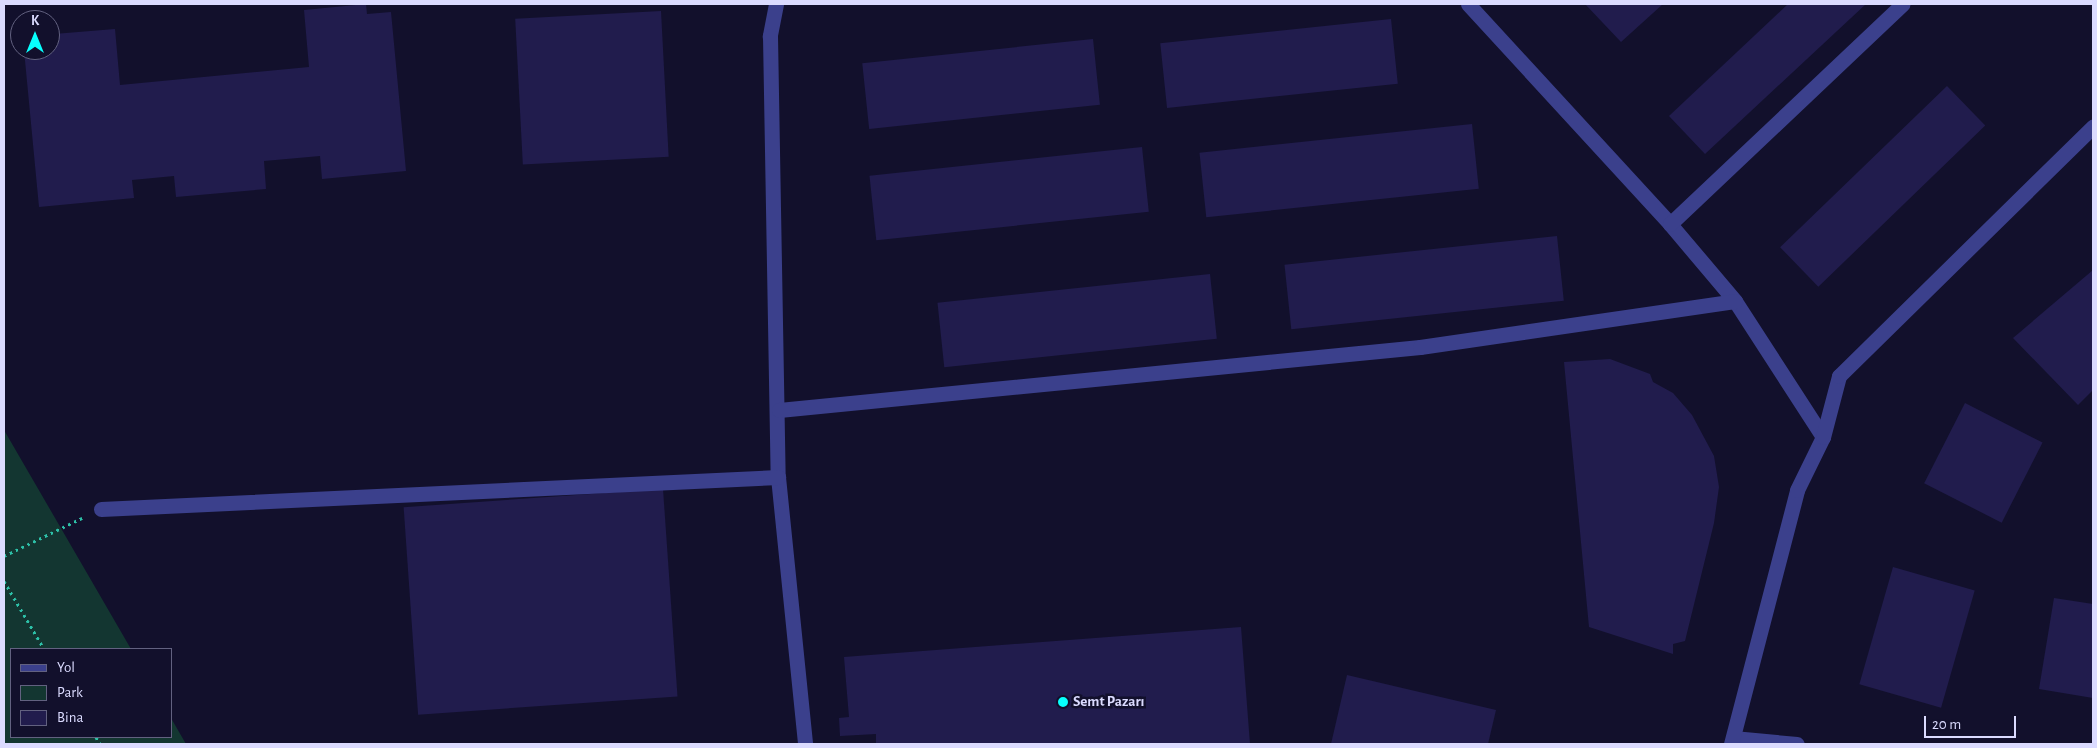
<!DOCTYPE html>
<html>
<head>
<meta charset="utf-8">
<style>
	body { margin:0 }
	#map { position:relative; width:2097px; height:748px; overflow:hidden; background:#12102c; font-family:"Alegreya Sans",sans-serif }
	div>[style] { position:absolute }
	.green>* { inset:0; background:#133631 }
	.building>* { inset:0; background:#211c4d; transform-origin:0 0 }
	.path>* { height:3px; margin-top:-1.5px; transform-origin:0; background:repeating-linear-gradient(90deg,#2dc1a8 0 2.5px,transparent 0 6.5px) }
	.minor>* { height:15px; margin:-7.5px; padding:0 7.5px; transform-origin:7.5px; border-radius:7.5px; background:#3b408c }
	.dots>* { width:14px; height:14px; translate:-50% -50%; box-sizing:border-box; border:2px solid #12102c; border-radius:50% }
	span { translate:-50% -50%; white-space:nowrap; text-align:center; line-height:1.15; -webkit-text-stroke:5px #12102c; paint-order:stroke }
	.poi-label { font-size:15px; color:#dbdbff; font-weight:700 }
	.left { translate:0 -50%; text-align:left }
	.frame { position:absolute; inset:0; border:5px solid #dbdbff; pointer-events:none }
	.legend { position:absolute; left:10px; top:648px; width:162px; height:90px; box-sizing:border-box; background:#12102c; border:1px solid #626180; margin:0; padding:6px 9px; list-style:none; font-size:15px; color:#dbdbff }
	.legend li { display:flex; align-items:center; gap:10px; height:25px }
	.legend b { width:25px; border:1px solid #626180 }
	.north { position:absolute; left:10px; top:10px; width:50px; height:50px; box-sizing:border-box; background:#12102c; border:1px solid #626180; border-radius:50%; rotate:0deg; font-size:14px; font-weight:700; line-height:20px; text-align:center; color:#dbdbff }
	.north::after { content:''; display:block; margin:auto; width:18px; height:22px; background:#07fffd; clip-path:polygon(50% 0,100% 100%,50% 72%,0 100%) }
	.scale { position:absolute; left:1924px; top:716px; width:92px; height:22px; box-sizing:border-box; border:2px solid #dbdbff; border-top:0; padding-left:6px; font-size:15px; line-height:18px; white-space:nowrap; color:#dbdbff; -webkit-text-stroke:4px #12102c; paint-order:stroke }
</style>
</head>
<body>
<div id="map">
	<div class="green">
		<div style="clip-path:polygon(4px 430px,131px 649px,11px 649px,11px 737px,171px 737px,171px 718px,186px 744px,4px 744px)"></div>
	</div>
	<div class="building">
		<div style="clip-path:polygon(366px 4px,367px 14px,391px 12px,406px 171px,322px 179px,320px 156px,264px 161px,266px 189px,176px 197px,174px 176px,132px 180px,134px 198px,39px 207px,24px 50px,50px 50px,50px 45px,54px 45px,54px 34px,115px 29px,120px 85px,309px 67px,304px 10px)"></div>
		<div style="clip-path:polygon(1585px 4px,1663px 4px,1621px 42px)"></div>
		<div style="clip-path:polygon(1788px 4px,1866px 4px,1705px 154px,1669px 116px)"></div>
		<div style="left:661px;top:11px;width:146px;height:146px;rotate:87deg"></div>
		<div style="left:1391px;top:19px;width:65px;height:232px;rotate:84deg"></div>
		<div style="left:1093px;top:39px;width:66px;height:232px;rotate:84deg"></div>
		<div style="left:1947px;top:86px;width:55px;height:232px;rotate:46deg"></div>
		<div style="left:1472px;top:124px;width:65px;height:274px;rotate:84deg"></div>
		<div style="left:1142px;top:147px;width:65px;height:274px;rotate:84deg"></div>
		<div style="left:1557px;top:236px;width:65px;height:274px;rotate:84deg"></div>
		<div style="clip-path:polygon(2093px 270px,2093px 390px,2078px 405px,2013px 338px)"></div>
		<div style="left:1210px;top:274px;width:65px;height:274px;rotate:84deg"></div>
		<div style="clip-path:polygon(1610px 359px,1650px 374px,1653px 382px,1673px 393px,1692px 415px,1714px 456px,1719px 487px,1714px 523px,1685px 641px,1673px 644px,1673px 654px,1589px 627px,1564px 362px)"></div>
		<div style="left:1965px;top:403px;width:87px;height:90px;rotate:27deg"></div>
		<div style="left:663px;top:489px;width:208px;height:260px;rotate:86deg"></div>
		<div style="left:1893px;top:567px;width:85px;height:122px;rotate:16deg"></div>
		<div style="clip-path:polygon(2054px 598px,2093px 604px,2093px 698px,2039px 689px)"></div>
		<div style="clip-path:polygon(1241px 627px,1250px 744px,876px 744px,876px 734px,840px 736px,839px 718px,849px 717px,844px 657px)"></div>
		<div style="clip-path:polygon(1347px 675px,1496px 710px,1488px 744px,1331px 744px)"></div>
	</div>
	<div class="path">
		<div style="left:4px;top:556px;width:87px;rotate:-26deg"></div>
		<div style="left:4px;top:581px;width:79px;rotate:59.5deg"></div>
		<div style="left:96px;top:737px;width:8px;rotate:60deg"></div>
	</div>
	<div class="minor">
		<div style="left:776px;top:4px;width:33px;rotate:101deg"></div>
		<div style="left:770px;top:36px;width:441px;rotate:89deg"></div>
		<div style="left:778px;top:477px;width:268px;rotate:84.2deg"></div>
		<div style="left:1468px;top:4px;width:299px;rotate:47.4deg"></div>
		<div style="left:1670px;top:224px;width:101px;rotate:49.8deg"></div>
		<div style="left:1735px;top:301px;width:162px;rotate:57.1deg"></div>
		<div style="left:1670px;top:224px;width:320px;rotate:-43.4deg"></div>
		<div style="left:779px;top:410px;width:644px;rotate:-5.61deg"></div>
		<div style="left:1420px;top:347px;width:318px;rotate:-8.3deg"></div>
		<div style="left:101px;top:509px;width:678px;rotate:-2.71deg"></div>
		<div style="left:1733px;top:738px;width:64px;rotate:5.4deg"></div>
		<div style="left:1731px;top:744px;width:262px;rotate:-75.4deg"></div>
		<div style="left:1797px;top:490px;width:59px;rotate:-63.9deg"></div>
		<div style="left:1823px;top:437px;width:63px;rotate:-75.3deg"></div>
		<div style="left:1839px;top:376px;width:356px;rotate:-44.5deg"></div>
	</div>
	<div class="dots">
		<div style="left:1063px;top:702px;background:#07fffd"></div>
	</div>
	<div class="poi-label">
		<span class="left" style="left:1073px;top:702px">Semt Pazarı</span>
	</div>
	<div class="frame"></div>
	<ul class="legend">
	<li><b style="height:6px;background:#3b408c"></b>Yol</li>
	<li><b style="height:14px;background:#133631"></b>Park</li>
	<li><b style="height:14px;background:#211c4d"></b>Bina</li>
	</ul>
	<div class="north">K</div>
	<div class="scale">20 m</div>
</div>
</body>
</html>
